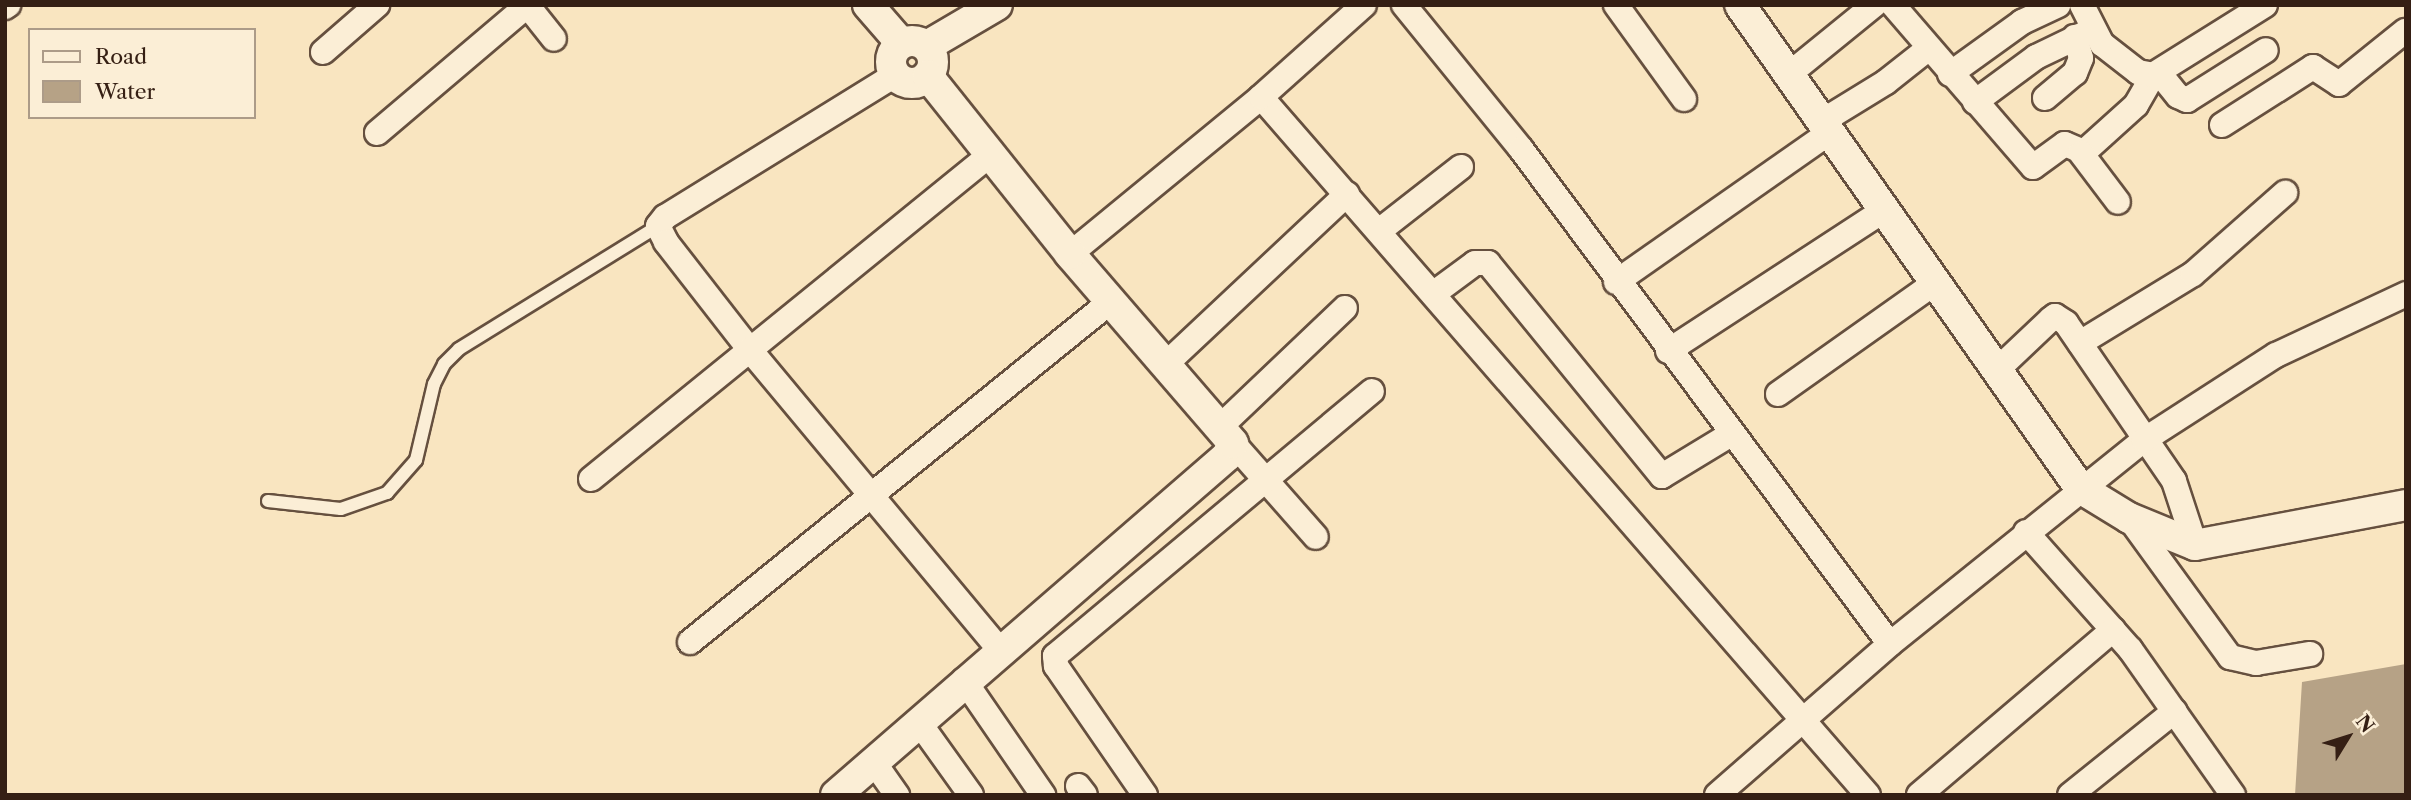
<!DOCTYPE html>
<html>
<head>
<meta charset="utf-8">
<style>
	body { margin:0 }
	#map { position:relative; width:2411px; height:800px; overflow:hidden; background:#f9e5c0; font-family:"Libre Caslon Text",serif }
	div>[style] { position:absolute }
	.water>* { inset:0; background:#b6a286 }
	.roads { filter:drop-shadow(2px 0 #66503f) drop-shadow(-2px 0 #66503f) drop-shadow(0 2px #66503f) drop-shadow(0 -2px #66503f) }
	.service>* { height:12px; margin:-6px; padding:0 6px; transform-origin:6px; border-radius:6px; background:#fbeed6 }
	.minor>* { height:24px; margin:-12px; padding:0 12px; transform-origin:12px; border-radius:12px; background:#fbeed6 }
	.tertiary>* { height:30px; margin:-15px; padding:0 15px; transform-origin:15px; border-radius:15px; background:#fbeed6 }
	.tertiary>.ring { margin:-15px; padding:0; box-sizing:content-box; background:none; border:30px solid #fbeed6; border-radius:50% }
	span { translate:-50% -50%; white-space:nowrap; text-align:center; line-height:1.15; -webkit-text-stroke:7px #fbeed6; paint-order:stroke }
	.frame { position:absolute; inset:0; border:7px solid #351f14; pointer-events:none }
	.legend { position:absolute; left:28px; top:28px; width:228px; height:91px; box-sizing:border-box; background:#fbeed6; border:2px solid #ac9b88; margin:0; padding:9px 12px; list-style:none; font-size:21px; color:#351f14 }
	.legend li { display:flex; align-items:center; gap:14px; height:35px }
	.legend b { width:35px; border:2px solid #ac9b88 }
	.north { position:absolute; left:2313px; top:702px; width:70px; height:70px; -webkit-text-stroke:5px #fbeed6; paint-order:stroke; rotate:52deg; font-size:19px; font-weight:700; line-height:28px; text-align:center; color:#351f14 }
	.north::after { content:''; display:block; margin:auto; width:24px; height:32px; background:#351f14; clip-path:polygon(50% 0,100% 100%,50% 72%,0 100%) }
</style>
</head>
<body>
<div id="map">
	<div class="water">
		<div style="clip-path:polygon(2406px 664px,2406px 795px,2295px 795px,2302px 682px)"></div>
	</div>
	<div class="roads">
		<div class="service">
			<div style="left:268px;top:501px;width:73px;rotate:6.3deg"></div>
			<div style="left:341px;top:509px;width:49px;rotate:-19.2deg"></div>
			<div style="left:387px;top:493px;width:44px;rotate:-48.7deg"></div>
			<div style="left:416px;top:460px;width:78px;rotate:-76.7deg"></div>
			<div style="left:434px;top:384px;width:22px;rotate:-63deg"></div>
			<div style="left:444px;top:364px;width:21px;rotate:-45deg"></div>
			<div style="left:459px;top:349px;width:234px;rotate:-31.7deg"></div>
		</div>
		<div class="minor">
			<div style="left:527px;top:5px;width:43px;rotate:51.5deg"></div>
			<div style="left:1404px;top:5px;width:186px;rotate:50.9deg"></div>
			<div style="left:1521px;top:149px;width:617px;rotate:53.3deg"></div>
			<div style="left:1616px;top:5px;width:116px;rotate:54.1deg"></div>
			<div style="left:1893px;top:5px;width:214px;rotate:49.2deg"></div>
			<div style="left:2033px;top:167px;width:39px;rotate:-36deg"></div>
			<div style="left:2065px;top:144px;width:21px;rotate:23deg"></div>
			<div style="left:2084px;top:152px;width:70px;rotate:-42.1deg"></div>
			<div style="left:2136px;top:105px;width:34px;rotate:-60deg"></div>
			<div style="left:2082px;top:5px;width:44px;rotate:62.9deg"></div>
			<div style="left:2102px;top:44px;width:46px;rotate:37.9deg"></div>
			<div style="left:2138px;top:72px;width:15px;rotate:11deg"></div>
			<div style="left:2153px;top:75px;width:132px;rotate:-32deg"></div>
			<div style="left:5px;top:7px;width:4px;rotate:-34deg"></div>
			<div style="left:323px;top:52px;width:72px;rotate:-41deg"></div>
			<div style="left:1950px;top:74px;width:89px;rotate:-35.8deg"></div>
			<div style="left:2022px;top:22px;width:40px;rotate:-25deg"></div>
			<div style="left:2160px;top:74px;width:28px;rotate:51deg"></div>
			<div style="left:2178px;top:96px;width:10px;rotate:24deg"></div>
			<div style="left:2187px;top:100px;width:93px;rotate:-32.3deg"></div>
			<div style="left:895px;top:75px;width:270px;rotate:148.3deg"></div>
			<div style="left:665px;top:217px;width:11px;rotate:128deg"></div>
			<div style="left:658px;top:226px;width:18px;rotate:63deg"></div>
			<div style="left:666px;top:242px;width:137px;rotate:52.1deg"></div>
			<div style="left:750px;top:350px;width:389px;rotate:50.2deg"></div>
			<div style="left:1788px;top:75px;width:111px;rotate:-39.1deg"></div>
			<div style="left:1261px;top:97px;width:925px;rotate:48.99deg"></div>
			<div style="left:2045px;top:98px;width:39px;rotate:-40deg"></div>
			<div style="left:2075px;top:73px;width:16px;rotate:-68deg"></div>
			<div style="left:2081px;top:58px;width:22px;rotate:-106deg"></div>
			<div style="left:1975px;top:102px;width:76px;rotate:-36.4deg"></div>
			<div style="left:2036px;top:57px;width:62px;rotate:-25.7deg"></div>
			<div style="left:1821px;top:122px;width:76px;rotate:-31.6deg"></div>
			<div style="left:1886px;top:82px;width:55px;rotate:-38.3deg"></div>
			<div style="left:2222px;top:125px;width:108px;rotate:-32.5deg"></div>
			<div style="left:2313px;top:67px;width:31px;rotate:33deg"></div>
			<div style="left:2339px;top:84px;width:85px;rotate:-38.8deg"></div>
			<div style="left:377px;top:133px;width:198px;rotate:-40.3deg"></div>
			<div style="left:2081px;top:153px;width:61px;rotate:52.9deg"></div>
			<div style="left:1379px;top:231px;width:104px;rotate:-38deg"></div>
			<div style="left:1070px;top:254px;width:247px;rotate:-39.4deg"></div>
			<div style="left:1261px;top:97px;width:138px;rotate:-41.8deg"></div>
			<div style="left:1616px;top:282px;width:260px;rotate:-35deg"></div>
			<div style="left:1433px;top:294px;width:52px;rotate:-36.4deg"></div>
			<div style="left:1475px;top:263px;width:13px"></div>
			<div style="left:1488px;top:263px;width:275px;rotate:50.8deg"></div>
			<div style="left:1662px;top:476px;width:81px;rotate:-31.3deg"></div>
			<div style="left:2080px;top:343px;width:132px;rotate:-31.4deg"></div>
			<div style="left:2193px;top:274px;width:123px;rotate:-41.4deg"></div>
			<div style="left:1668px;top:351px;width:258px;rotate:-33.1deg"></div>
			<div style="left:1167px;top:363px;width:247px;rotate:-43.2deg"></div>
			<div style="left:1997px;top:370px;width:74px;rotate:-43.4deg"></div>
			<div style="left:2051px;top:319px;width:5px;rotate:-37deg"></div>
			<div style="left:2055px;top:316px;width:13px;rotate:32deg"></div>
			<div style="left:2066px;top:323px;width:191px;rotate:55.6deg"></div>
			<div style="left:2174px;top:481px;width:67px;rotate:71.8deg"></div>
			<div style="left:1778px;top:394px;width:192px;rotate:-35.3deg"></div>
			<div style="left:1221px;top:426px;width:171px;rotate:-43.6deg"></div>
			<div style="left:1233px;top:443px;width:125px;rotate:48.6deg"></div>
			<div style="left:591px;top:479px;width:515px;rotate:-39.09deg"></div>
			<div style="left:2129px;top:518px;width:172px;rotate:54deg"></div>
			<div style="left:2230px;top:657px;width:27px;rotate:13deg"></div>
			<div style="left:2256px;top:663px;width:55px;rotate:-9.5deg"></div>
			<div style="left:2026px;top:532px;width:157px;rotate:48.4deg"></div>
			<div style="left:2130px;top:649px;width:179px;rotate:54.8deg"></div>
			<div style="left:690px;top:642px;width:540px;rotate:-38.99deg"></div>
			<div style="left:964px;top:680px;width:140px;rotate:55.5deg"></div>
			<div style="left:918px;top:721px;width:91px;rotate:54.4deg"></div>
			<div style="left:873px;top:761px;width:42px;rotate:54.8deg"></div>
			<div style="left:1078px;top:786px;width:11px;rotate:52deg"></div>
			<div style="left:1145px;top:795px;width:157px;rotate:-124.6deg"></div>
			<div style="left:1056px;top:666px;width:10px;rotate:-96deg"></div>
			<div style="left:1055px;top:656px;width:413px;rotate:-39.9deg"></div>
			<div style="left:1717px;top:795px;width:230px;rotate:-41.1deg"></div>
			<div style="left:1890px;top:644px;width:326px;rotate:-38.8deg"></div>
			<div style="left:2144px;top:440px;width:157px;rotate:-32.8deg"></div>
			<div style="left:2276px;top:355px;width:144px;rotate:-25.1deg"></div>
			<div style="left:1919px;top:795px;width:255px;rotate:-40.4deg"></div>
			<div style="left:2070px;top:795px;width:134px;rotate:-38.7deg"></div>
		</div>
		<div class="tertiary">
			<div style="left:868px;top:5px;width:50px;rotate:49deg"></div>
			<div style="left:1740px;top:5px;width:591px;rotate:54.86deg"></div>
			<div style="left:2080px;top:488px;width:57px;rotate:31.5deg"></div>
			<div style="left:2129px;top:518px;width:71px;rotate:22.2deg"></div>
			<div style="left:2195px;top:545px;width:215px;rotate:-10.7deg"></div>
			<div class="ring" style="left:891px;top:41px;width:12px;height:12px"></div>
			<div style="left:927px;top:46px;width:81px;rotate:-30.4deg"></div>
			<div style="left:836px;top:795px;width:517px;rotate:-40.93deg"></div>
			<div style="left:1227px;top:456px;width:14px;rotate:-65deg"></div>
			<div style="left:1233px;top:443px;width:250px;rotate:-130.8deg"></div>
			<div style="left:1070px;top:254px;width:228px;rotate:-128.6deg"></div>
		</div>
	</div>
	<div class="frame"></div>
	<ul class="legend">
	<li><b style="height:9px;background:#fbeed6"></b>Road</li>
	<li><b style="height:19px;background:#b6a286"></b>Water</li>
	</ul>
	<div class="north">N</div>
</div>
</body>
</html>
